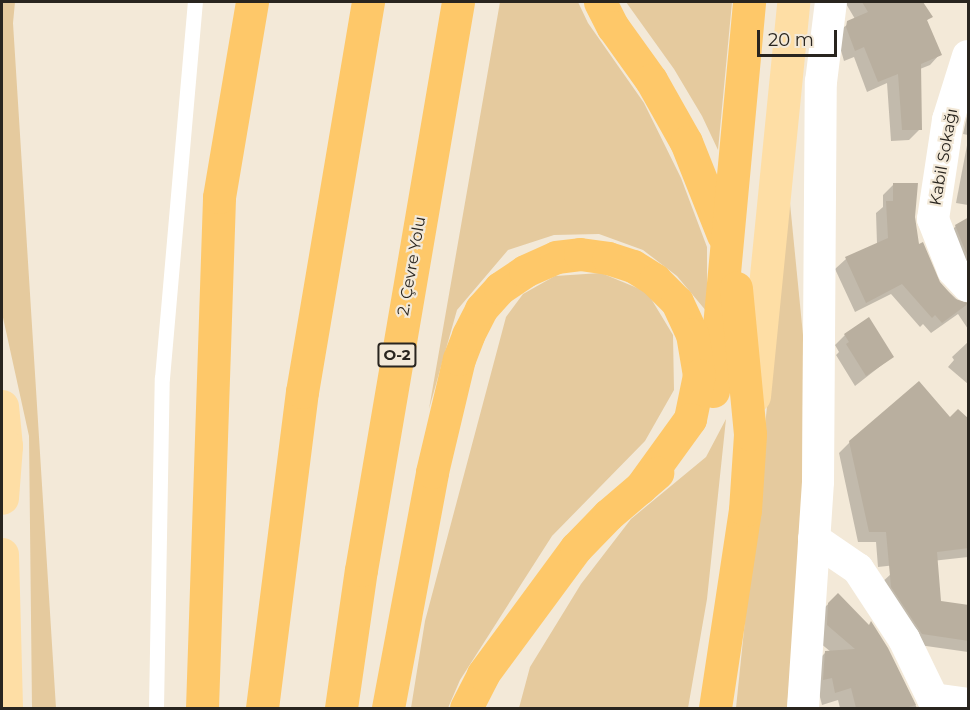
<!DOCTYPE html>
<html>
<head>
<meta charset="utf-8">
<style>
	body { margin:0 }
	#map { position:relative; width:970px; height:710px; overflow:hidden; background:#f3e9d8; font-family:Montserrat,sans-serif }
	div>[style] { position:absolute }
	.green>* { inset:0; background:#e5ca9e }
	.shadow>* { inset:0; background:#0003 }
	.building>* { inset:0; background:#b9af9f }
	.lane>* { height:15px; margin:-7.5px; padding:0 7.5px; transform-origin:7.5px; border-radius:7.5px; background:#fff }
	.street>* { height:32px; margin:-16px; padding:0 16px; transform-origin:16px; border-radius:16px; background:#fff }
	.primary>* { height:33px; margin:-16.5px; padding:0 16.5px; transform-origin:16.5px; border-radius:16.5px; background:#fedea5 }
	.highway>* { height:33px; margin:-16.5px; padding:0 16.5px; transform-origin:16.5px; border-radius:16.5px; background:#fec869 }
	span { translate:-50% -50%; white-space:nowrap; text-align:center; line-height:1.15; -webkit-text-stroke:4.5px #f3e9d8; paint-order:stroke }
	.shield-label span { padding:2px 4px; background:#f3e9d8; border:2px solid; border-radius:4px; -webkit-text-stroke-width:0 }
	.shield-label { font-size:15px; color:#29251f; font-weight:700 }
	.street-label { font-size:16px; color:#29251f }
	.frame { position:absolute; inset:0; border:3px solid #29251f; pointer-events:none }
	.scale { position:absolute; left:757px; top:30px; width:80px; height:27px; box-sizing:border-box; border:3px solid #29251f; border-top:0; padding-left:8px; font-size:18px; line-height:21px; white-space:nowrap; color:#29251f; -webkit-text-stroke:4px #f3e9d8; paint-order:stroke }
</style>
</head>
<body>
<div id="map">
	<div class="green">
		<div style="clip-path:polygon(2px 2px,15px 2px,13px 23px,56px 708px,32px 708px,29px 436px,2px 313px)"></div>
		<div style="clip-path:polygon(500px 2px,578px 2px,588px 23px,644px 103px,681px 178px,707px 247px,707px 312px,677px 276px,643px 250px,599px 234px,554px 235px,508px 250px,457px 310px,429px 409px)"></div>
		<div style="clip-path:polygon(626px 2px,732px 2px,718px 150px,702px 116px,674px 69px)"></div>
		<div style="clip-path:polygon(789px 193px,803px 335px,802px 539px,787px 708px,736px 708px)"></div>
		<div style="clip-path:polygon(601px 273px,647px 292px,673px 335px,674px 390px,645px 441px,552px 536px,460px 680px,448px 708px,411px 708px,425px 621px,506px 317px,523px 294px,555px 276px)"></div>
		<div style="clip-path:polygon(726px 419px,707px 599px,688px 708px,519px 708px,530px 667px,581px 584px,631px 519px,706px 457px)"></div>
	</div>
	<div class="shadow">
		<div style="clip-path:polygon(845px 2px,921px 2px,931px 16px,926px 21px,940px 54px,930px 65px,920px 69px,920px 129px,909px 140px,891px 141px,887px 83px,867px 92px,854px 57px,844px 61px,836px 33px,855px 19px)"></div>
		<div style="clip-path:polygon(968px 112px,968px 135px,963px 134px)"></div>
		<div style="clip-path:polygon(968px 140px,968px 205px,956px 203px)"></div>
		<div style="clip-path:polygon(894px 184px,914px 217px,918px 246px,939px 283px,962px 304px,968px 305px,968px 329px,958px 314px,931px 333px,923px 324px,920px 327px,891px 294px,855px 312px,835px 269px,846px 259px,877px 244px,876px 213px,883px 207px,883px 195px)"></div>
		<div style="clip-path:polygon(968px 219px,968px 284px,945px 237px,956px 226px)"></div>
		<div style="clip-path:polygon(845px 335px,892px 357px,855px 386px,836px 355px,839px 352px,835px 345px)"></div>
		<div style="clip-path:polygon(968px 342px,968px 384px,948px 367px,954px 360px,952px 357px)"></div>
		<div style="clip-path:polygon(950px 419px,968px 421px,968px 557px,878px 567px,876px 542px,858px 542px,839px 453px,850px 442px)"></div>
		<div style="clip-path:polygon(891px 574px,940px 603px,968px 606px,968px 652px,912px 644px,880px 584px)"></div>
		<div style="clip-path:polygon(838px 595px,887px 649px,917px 708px,840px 708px,838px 700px,822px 705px,812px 666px,825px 653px,831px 652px,814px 638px,825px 607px)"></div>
	</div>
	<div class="building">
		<div style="clip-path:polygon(862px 2px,923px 2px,933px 17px,927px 20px,942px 55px,921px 64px,922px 130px,902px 130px,898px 74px,878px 82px,864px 47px,855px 51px,846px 27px,847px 21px,868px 12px)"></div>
		<div style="clip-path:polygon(893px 183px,918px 183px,915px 217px,919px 244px,923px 242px,940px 282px,955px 299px,969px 303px,942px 323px,935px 315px,932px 318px,902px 284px,866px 303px,845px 257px,888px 238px,886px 201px,893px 201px)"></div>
		<div style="clip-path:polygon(969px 217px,969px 260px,955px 225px)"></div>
		<div style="clip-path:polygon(869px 317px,894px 357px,866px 376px,846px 344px,849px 342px,844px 334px)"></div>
		<div style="clip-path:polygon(919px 381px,950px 417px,958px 409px,969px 419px,969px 548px,937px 552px,941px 601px,969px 605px,969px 641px,922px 634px,891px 587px,886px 532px,869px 532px,849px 441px)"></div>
		<div style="clip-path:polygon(838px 593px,869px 625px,871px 621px,888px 648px,916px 705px,905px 708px,856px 708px,851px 688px,835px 693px,832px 678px,823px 680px,825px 651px,855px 649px,827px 625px,828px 603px)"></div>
	</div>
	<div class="lane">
		<div style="left:156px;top:708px;width:330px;rotate:-89deg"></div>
		<div style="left:162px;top:378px;width:377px;rotate:-85deg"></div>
	</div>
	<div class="street">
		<div style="left:968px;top:56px;width:67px;rotate:107.4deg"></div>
		<div style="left:948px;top:120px;width:100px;rotate:98.6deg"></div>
		<div style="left:933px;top:219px;width:55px;rotate:68.6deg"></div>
		<div style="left:953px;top:270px;width:22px;rotate:47deg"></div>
		<div style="left:814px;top:539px;width:53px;rotate:34.3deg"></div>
		<div style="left:858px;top:569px;width:84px;rotate:56.7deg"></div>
		<div style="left:904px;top:639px;width:67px;rotate:64.2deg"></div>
		<div style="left:933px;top:699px;width:35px;rotate:8deg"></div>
		<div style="left:803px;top:708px;width:226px;rotate:-86.2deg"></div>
		<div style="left:818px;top:482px;width:400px;rotate:-89.6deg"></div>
		<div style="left:821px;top:82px;width:81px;rotate:-82.9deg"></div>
	</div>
	<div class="primary">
		<div style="left:754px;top:396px;width:396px;rotate:-84.3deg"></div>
		<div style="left:2px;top:406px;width:40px;rotate:84.3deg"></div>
		<div style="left:6px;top:446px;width:52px;rotate:94.4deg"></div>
		<div style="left:2px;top:554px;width:154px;rotate:88.5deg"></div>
	</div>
	<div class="highway">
		<div style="left:600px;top:2px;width:28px;rotate:63deg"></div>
		<div style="left:613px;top:27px;width:65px;rotate:54.4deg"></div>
		<div style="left:651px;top:80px;width:71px;rotate:60.6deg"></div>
		<div style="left:686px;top:142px;width:100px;rotate:68.3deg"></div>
		<div style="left:713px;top:391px;width:391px;rotate:-84.7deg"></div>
		<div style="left:202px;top:708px;width:511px;rotate:-88.09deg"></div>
		<div style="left:219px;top:197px;width:198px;rotate:-80.4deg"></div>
		<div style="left:262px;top:708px;width:319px;rotate:-82.8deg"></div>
		<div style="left:302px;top:392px;width:396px;rotate:-80.4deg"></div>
		<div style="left:341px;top:708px;width:139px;rotate:-81.8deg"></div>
		<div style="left:361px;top:570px;width:576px;rotate:-80.31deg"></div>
		<div style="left:388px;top:708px;width:240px;rotate:-79.4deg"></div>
		<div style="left:432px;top:472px;width:116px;rotate:-76.6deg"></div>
		<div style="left:459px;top:359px;width:26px;rotate:-69deg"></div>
		<div style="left:468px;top:335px;width:29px;rotate:-63deg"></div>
		<div style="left:481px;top:309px;width:28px;rotate:-48deg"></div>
		<div style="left:500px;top:288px;width:30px;rotate:-34deg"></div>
		<div style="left:525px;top:271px;width:34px;rotate:-24deg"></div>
		<div style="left:556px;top:257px;width:24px;rotate:-7deg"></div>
		<div style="left:580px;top:254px;width:28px;rotate:8deg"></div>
		<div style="left:608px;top:258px;width:26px;rotate:18deg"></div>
		<div style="left:633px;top:266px;width:26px;rotate:32deg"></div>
		<div style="left:655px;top:280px;width:31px;rotate:45deg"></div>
		<div style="left:677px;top:302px;width:35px;rotate:65deg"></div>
		<div style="left:692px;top:334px;width:42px;rotate:80.3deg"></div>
		<div style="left:699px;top:375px;width:45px;rotate:101.6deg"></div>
		<div style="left:690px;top:419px;width:85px;rotate:125.9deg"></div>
		<div style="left:466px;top:708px;width:38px;rotate:-63deg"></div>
		<div style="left:483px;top:674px;width:157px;rotate:-53.6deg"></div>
		<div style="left:576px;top:548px;width:46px;rotate:-45.9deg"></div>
		<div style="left:608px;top:515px;width:65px;rotate:-40.6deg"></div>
		<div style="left:715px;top:708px;width:200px;rotate:-81.4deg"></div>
		<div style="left:745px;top:510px;width:76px;rotate:-86.2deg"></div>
		<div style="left:750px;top:434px;width:147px;rotate:-95.5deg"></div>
	</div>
	<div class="shield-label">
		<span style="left:397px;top:355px">O-2</span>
	</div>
	<div class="street-label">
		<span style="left:944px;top:157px;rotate:-80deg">Kabil Sokağı</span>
		<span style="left:412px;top:266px;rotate:-80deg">2. Çevre Yolu</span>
	</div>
	<div class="frame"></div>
	<div class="scale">20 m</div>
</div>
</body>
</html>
